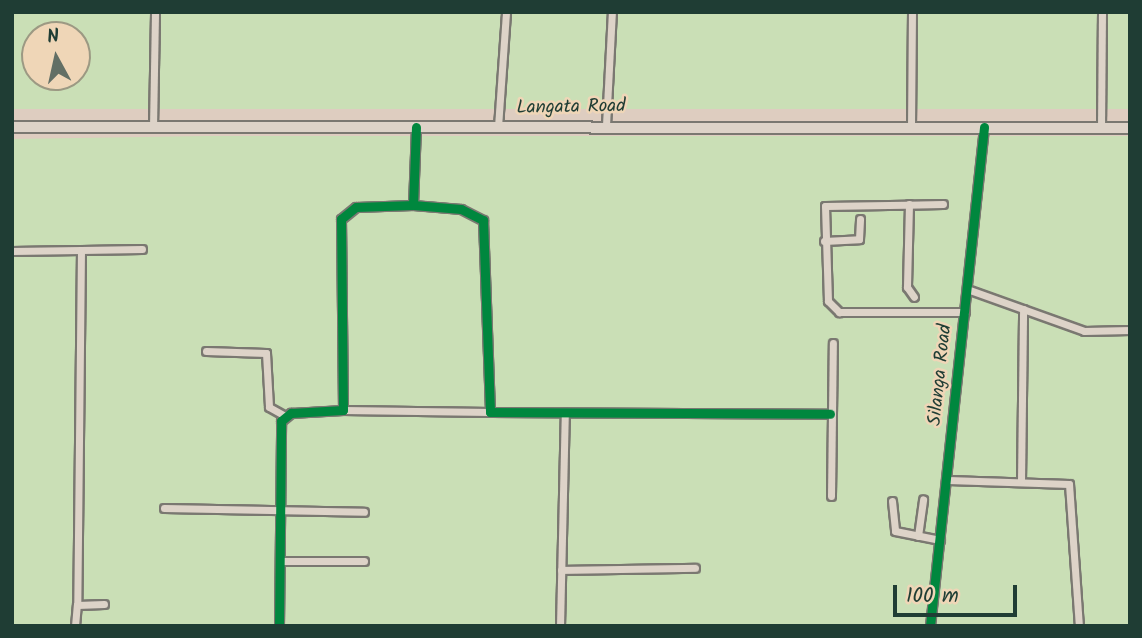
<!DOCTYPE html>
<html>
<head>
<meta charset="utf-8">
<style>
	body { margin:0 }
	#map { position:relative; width:1142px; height:638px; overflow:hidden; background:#decdc0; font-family:Kalam,sans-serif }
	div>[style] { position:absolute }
	.green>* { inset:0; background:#cadfb6 }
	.roads { filter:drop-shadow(2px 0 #7a7871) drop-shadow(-2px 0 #7a7871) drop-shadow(0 2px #7a7871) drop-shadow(0 -2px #7a7871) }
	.street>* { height:7px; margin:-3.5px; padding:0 3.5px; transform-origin:3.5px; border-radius:3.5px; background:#ddd3c8 }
	.secondary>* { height:10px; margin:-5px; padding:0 5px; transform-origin:5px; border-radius:5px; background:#ddd3c8 }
	.cycleway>* { height:9px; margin:-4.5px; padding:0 4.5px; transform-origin:4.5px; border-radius:4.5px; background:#00873e }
	span { translate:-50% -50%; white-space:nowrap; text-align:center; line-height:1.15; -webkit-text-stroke:5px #efd6b7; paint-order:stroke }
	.street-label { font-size:19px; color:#1f3d34 }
	.frame { position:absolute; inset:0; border:14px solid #1f3d34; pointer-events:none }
	.north { position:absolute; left:21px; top:21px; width:70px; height:70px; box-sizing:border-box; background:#efd6b7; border:2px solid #9c9983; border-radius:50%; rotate:352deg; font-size:19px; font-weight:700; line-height:28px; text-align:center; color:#1f3d34 }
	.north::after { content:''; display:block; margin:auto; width:24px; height:32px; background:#626f65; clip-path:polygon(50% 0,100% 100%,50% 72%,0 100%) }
	.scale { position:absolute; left:893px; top:585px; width:124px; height:32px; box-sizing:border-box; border:4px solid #1f3d34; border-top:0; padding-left:9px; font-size:21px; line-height:24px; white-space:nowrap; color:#1f3d34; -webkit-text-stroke:5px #efd6b7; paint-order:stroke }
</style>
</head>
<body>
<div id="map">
	<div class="green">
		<div style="clip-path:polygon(evenodd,12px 12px,1130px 12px,1130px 109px,12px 109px,12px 12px,35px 35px,77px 35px,77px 77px,35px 77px,35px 35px)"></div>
		<div style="clip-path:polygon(208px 136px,1130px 136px,1130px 626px,12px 626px,12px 139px)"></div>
	</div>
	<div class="roads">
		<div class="street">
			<div style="left:606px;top:125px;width:113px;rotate:-87deg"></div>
			<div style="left:498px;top:127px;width:115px;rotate:-86deg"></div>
			<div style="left:911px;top:127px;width:115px;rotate:-89.5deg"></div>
			<div style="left:1101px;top:127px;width:115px;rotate:-89.5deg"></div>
			<div style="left:153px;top:128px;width:116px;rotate:-89deg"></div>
			<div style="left:909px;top:204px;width:83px;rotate:91.4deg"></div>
			<div style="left:907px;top:287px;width:12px;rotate:55deg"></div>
			<div style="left:943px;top:204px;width:118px;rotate:179deg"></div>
			<div style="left:825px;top:206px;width:95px;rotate:88.2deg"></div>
			<div style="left:828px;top:301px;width:16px;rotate:45deg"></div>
			<div style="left:839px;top:312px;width:126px"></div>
			<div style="left:413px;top:205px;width:48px;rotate:4.8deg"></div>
			<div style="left:461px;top:209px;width:25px;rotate:27deg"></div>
			<div style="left:483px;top:220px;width:192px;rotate:87.9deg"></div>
			<div style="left:490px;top:412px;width:340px;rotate:0.3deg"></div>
			<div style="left:824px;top:241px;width:35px;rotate:-3deg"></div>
			<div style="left:859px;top:239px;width:20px;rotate:-87deg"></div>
			<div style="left:81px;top:250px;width:61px;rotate:-0.9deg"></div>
			<div style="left:12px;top:251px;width:69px;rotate:-0.8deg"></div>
			<div style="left:81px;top:250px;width:355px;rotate:90.6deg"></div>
			<div style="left:967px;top:289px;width:124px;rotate:19.7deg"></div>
			<div style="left:1084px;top:331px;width:46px;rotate:-1.2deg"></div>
			<div style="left:206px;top:351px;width:60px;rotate:1.9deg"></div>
			<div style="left:266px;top:353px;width:54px;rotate:86.8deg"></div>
			<div style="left:269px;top:407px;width:18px;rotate:29deg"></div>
			<div style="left:343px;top:410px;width:147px;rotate:0.8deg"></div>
			<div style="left:948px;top:480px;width:121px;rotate:1.9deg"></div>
			<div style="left:1069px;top:484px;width:142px;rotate:86deg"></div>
			<div style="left:1021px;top:481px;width:172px;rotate:-89.3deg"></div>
			<div style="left:831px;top:496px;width:153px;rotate:-89.3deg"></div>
			<div style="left:892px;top:501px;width:30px;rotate:84deg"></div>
			<div style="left:895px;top:531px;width:46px;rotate:11.3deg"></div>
			<div style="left:164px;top:508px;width:200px;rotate:1.1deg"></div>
			<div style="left:918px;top:536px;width:37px;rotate:-82deg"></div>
			<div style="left:280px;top:561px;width:84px"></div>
			<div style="left:561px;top:570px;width:134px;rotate:-0.9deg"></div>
			<div style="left:75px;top:626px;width:21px;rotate:-85deg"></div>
			<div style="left:77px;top:605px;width:27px;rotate:-2deg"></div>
			<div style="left:279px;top:626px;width:205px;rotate:-89.4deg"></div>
			<div style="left:281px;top:421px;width:13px;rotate:-39deg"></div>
			<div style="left:291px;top:413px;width:52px;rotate:-3.3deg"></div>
			<div style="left:343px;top:410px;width:191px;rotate:-90.6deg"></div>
			<div style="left:341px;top:219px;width:19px;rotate:-39deg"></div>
			<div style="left:356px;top:207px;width:57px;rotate:-2deg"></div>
			<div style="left:413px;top:205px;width:78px;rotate:-87.8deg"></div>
			<div style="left:560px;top:626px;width:214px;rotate:-88.7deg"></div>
			<div style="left:930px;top:626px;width:502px;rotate:-83.82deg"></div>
		</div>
		<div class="secondary">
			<div style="left:12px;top:127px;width:1118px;rotate:0.05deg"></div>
		</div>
	</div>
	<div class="cycleway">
		<div style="left:413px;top:205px;width:48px;rotate:4.8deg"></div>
		<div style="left:461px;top:209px;width:25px;rotate:27deg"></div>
		<div style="left:483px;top:220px;width:192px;rotate:87.9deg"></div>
		<div style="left:490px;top:412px;width:340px;rotate:0.3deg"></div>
		<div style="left:279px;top:626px;width:205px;rotate:-89.4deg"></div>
		<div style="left:281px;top:421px;width:13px;rotate:-39deg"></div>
		<div style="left:291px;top:413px;width:52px;rotate:-3.3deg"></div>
		<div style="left:343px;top:410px;width:191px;rotate:-90.6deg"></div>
		<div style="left:341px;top:219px;width:19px;rotate:-39deg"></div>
		<div style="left:356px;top:207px;width:57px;rotate:-2deg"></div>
		<div style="left:413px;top:205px;width:78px;rotate:-87.8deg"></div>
		<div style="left:930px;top:626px;width:502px;rotate:-83.82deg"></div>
	</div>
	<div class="street-label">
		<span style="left:571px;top:108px;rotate:-1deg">Langata Road</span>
		<span style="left:941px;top:375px;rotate:-84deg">Silanga Road</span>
	</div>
	<div class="frame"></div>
	<div class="north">N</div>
	<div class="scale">100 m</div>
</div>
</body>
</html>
